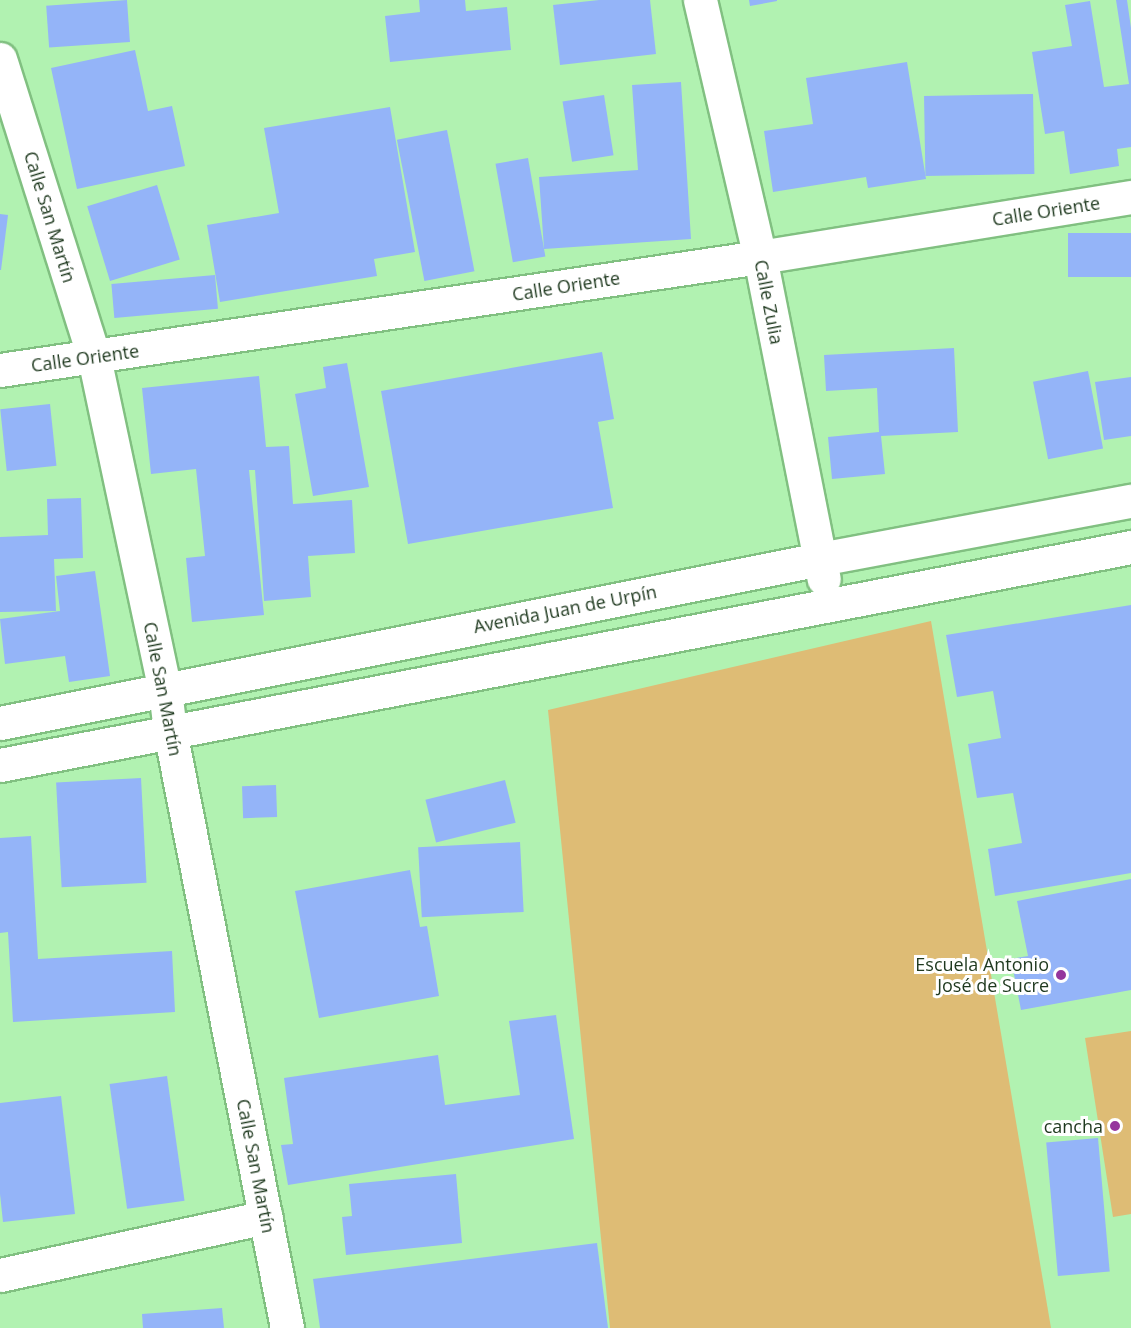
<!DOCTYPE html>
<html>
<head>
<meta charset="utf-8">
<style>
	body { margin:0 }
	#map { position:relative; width:1131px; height:1328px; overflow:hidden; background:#b1f2b1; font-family:"Open Sans",sans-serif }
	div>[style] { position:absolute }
	.green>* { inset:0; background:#debc75 }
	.building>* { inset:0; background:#94b4f8; transform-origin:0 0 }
	.roads { filter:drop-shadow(2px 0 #81c081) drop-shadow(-2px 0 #81c081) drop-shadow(0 2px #81c081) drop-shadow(0 -2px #81c081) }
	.minor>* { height:33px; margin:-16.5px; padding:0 16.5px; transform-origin:16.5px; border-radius:16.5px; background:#fff }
	.dots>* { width:16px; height:16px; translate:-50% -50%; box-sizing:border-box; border:3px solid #fff; border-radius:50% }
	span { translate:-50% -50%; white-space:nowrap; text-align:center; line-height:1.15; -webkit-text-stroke:6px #fff; paint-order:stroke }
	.street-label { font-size:18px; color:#1f391f }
	.poi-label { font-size:18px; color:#1f391f }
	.right { translate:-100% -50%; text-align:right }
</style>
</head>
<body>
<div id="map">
	<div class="green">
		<div style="clip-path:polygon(931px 621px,1051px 1328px,610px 1328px,548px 710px)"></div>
		<div style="clip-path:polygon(1131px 1031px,1131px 1214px,1113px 1217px,1085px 1038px)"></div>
	</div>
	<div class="building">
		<div style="left:127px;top:0;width:42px;height:81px;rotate:86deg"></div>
		<div style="clip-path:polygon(419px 0,465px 0,466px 11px,507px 7px,511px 50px,390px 62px,385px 16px,420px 12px)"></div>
		<div style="clip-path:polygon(599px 0,650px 0,656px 54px,560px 65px,553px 5px)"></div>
		<div style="clip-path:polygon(749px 0,777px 0,777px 1px,750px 6px)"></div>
		<div style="clip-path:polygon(1116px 0,1127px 0,1131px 28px,1131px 147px,1117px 149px,1119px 166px,1070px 174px,1064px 131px,1045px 134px,1032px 52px,1072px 46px,1065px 5px,1090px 1px,1104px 87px,1129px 84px)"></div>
		<div style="clip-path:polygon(135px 50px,148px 111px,172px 106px,185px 166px,77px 189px,51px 68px)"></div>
		<div style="clip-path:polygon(907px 62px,926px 179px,868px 188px,866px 177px,773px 192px,764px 131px,813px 124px,806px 78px)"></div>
		<div style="clip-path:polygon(681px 82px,691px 239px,544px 249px,539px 177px,638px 170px,632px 85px)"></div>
		<div style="left:1033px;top:94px;width:80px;height:109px;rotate:89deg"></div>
		<div style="left:604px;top:95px;width:61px;height:42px;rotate:81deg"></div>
		<div style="clip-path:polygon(390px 107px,415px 252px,374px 259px,377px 276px,220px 302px,207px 225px,279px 213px,264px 128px)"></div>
		<div style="left:447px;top:130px;width:144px;height:51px;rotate:79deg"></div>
		<div style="left:528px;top:158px;width:100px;height:33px;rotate:80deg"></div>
		<div style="left:157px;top:185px;width:78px;height:73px;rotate:73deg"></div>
		<div style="clip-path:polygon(0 214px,8px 215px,1px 270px,0 270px)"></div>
		<div style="left:1131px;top:233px;width:44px;height:63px;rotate:90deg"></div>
		<div style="left:215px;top:275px;width:34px;height:104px;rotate:85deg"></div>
		<div style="clip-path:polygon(954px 348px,958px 432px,881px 436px,885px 474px,832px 479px,828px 437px,879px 432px,877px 388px,826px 391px,824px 355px)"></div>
		<div style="clip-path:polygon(602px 352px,614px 419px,598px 422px,613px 508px,408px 544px,381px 391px)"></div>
		<div style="clip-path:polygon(347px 363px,369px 487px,313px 496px,295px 394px,326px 388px,323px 367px)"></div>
		<div style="left:1088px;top:371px;width:79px;height:56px;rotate:79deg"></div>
		<div style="clip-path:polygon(259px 376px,266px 447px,289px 446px,293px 504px,352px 500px,355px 553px,308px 556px,311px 597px,264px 601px,255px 470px,249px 470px,264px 615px,192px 622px,186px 558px,205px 556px,196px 469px,151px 474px,142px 388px)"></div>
		<div style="clip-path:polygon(1131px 377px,1131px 436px,1104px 440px,1095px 382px)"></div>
		<div style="left:50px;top:404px;width:62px;height:50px;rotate:84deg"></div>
		<div style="clip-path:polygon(81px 498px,83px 558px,54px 559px,56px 611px,0 612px,0 537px,48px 535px,47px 499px)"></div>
		<div style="clip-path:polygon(95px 571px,110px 676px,69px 682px,65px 656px,5px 664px,0 619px,60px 611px,56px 576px)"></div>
		<div style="clip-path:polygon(1131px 605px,1131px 873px,995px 896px,988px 849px,1022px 843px,1013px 793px,977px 798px,968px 744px,1001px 738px,993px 691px,957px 697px,946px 635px)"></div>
		<div style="left:141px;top:778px;width:105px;height:85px;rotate:87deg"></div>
		<div style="left:505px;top:780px;width:44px;height:82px;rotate:76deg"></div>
		<div style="left:276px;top:785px;width:32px;height:34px;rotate:88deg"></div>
		<div style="clip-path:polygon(31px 836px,38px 959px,172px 951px,175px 1012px,13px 1022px,8px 932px,0 933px,0 838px)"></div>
		<div style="left:520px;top:842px;width:70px;height:102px;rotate:87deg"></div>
		<div style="clip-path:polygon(410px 870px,420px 927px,427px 926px,439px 996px,319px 1018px,295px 891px)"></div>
		<div style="clip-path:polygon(1131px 879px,1131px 990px,1021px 1010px,1011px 959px,1028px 956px,1017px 901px)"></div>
		<div style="clip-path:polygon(556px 1015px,574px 1139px,288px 1185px,281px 1145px,293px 1144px,284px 1078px,438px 1055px,445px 1105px,520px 1095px,509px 1021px)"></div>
		<div style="left:167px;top:1076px;width:126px;height:58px;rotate:82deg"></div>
		<div style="clip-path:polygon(61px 1096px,75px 1214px,3px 1222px,0 1194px,0 1103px)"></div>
		<div style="left:1098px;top:1138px;width:134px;height:52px;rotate:85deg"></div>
		<div style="clip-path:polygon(456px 1174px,462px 1243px,346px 1255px,342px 1217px,352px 1216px,349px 1184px)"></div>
		<div style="clip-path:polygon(597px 1243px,608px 1328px,320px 1328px,313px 1279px)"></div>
		<div style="clip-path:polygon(222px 1308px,224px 1328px,143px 1328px,142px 1314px)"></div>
	</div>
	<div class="roads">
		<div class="minor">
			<div style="left:700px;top:0;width:264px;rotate:76.9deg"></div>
			<div style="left:760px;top:257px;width:328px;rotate:78.8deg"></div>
			<div style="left:0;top:59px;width:312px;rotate:72.5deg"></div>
			<div style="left:94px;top:357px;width:340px;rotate:78deg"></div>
			<div style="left:165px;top:690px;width:41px;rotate:83deg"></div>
			<div style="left:170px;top:731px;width:608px;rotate:78.91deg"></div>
			<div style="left:0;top:370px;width:768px;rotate:-8.46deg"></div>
			<div style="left:760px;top:257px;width:376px;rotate:-9.2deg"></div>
			<div style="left:0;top:723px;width:836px;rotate:-11.31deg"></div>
			<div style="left:820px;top:559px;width:316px;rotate:-10.6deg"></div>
			<div style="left:0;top:765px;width:1152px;rotate:-10.91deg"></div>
			<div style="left:0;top:1275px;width:272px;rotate:-12.3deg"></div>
		</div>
	</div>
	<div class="dots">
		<div style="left:1061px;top:975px;background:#95359d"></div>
		<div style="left:1115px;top:1126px;background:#95359d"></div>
	</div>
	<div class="street-label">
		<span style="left:1046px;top:211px;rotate:-9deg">Calle Oriente</span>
		<span style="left:50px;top:217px;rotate:73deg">Calle San Martín</span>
		<span style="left:566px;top:286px;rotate:-9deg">Calle Oriente</span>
		<span style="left:769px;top:302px;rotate:79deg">Calle Zulia</span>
		<span style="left:85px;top:358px;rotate:-8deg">Calle Oriente</span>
		<span style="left:565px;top:609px;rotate:-11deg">Avenida Juan de Urpín</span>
		<span style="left:163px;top:689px;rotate:79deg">Calle San Martín</span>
		<span style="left:256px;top:1166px;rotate:79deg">Calle San Martín</span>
	</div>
	<div class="poi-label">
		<span class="right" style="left:1049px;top:975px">Escuela Antonio<br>José de Sucre</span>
		<span class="right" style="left:1103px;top:1126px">cancha</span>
	</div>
</div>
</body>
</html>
